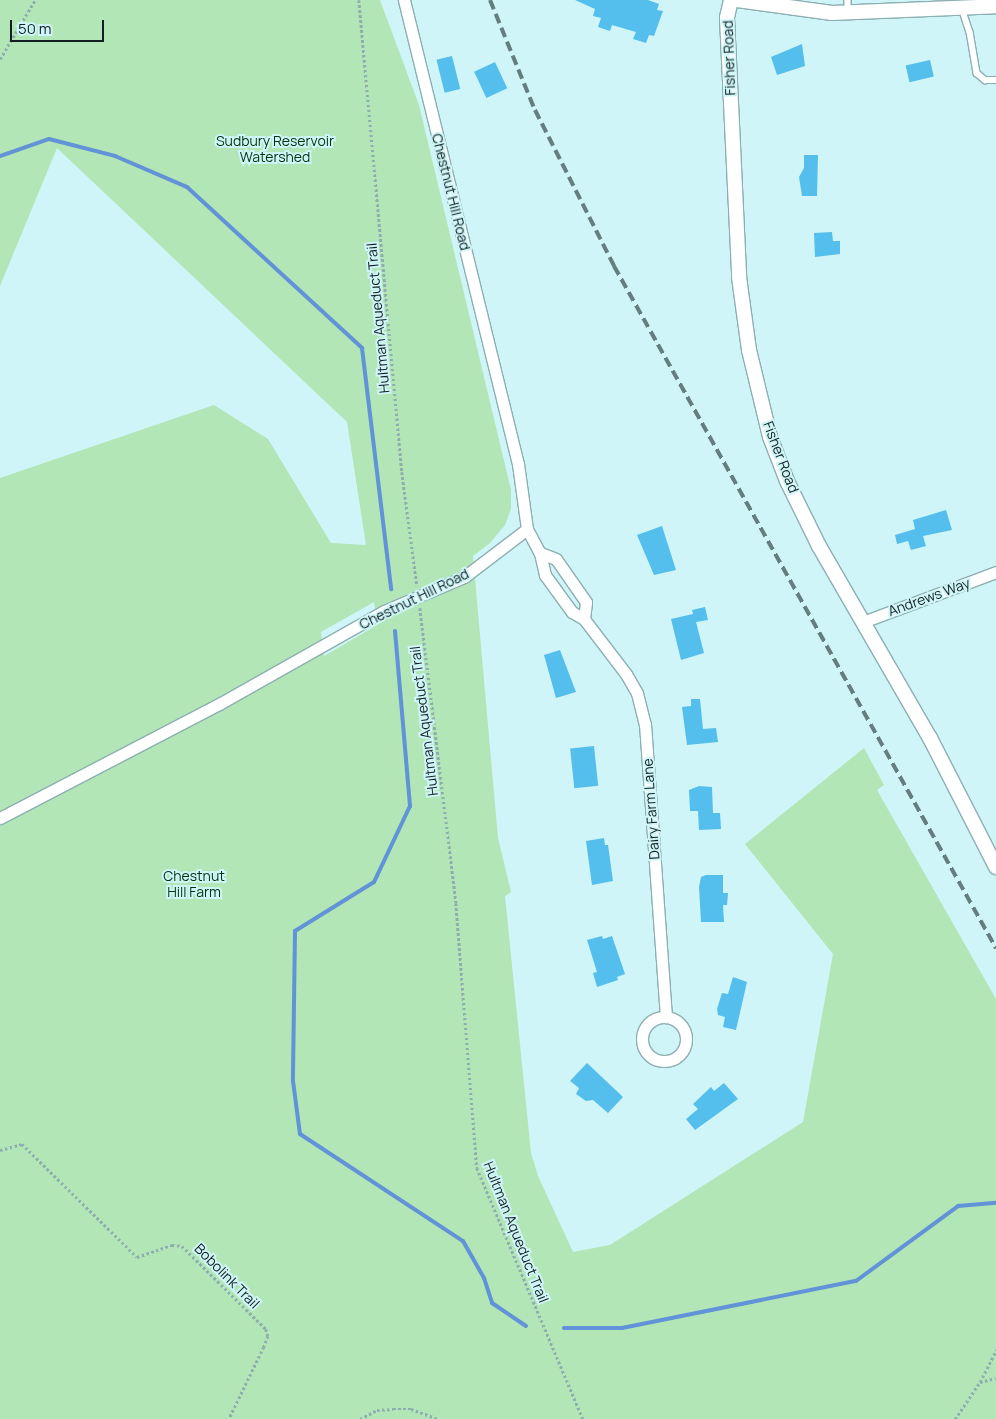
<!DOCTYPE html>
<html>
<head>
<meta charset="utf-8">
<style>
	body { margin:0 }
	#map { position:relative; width:996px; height:1419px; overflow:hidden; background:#cff5f8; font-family:Manrope,sans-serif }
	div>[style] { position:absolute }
	.green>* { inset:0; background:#b2e6b6 }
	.stream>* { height:4px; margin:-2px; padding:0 2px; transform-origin:2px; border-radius:2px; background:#6292d7 }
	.building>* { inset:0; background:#54beec; transform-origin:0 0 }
	.path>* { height:2.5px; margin-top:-1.25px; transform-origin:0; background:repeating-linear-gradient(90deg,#8fadaf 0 2.5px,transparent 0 5px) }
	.roads { filter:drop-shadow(1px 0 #8cafb2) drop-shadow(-1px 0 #8cafb2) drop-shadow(0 1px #8cafb2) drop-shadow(0 -1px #8cafb2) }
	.service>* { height:5.5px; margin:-2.75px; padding:0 2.75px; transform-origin:2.75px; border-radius:2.75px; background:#fff }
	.minor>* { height:11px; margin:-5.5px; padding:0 5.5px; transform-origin:5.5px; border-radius:5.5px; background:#fff }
	.minor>.ring { margin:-5.5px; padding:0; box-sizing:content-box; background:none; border:11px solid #fff; border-radius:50% }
	.tertiary>* { height:14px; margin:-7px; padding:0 7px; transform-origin:7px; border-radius:7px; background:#fff }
	.rail>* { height:4px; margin-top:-2px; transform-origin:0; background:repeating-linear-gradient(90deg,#647d7f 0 10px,transparent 0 15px) }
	span { translate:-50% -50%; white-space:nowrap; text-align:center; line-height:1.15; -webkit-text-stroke:4px #cff5f8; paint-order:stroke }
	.street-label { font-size:14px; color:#122021 }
	.park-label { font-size:14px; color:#00350b }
	.scale { position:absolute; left:10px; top:20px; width:94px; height:22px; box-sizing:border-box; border:2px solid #122021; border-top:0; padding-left:6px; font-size:15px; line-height:18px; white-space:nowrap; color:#122021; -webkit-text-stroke:4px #cff5f8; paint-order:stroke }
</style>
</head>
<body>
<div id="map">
	<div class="green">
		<div style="clip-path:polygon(evenodd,0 0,380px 0,419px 105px,511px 490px,511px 509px,505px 525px,490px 543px,473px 556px,498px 838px,511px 892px,505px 896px,531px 1153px,538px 1176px,573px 1252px,610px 1245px,803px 1122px,833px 954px,745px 844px,864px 748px,884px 785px,877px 790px,996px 999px,996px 1419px,0 1419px,0 478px,214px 405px,268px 439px,331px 543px,366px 545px,347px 422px,57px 148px,0 286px,0 0,374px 602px,377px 625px,324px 656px,321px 632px,374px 602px)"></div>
	</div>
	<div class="stream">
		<div style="left:0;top:156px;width:52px;rotate:-19.1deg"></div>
		<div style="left:49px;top:139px;width:68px;rotate:14.4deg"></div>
		<div style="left:115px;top:156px;width:78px;rotate:23.3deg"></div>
		<div style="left:187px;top:187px;width:238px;rotate:42.6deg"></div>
		<div style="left:362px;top:348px;width:243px;rotate:83.1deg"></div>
		<div style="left:395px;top:631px;width:176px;rotate:85.1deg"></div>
		<div style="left:410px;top:806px;width:84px;rotate:115.3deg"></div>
		<div style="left:374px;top:882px;width:93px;rotate:148.2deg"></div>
		<div style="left:295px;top:931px;width:150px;rotate:90.8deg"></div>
		<div style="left:293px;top:1081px;width:53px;rotate:82.5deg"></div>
		<div style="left:300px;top:1134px;width:195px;rotate:33.3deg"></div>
		<div style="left:463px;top:1241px;width:43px;rotate:60.4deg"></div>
		<div style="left:484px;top:1278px;width:26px;rotate:72deg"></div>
		<div style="left:492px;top:1303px;width:41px;rotate:34.1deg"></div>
		<div style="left:564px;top:1328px;width:58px"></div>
		<div style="left:622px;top:1328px;width:239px;rotate:-11.4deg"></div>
		<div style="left:856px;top:1281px;width:127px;rotate:-36.3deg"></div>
		<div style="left:958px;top:1206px;width:38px;rotate:-5deg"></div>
	</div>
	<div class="building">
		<div style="clip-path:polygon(575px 0,648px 0,659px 4px,657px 10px,663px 11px,654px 36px,649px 35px,646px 43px,633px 39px,636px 32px,612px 25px,610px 31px,598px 27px,601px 18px,593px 16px,595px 9px)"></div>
		<div style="clip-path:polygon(802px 44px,805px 66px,777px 75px,771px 57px)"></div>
		<div style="left:452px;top:56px;width:34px;height:16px;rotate:76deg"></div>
		<div style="left:930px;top:60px;width:17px;height:25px;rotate:77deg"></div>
		<div style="left:495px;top:62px;width:29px;height:23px;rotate:65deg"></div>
		<div style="clip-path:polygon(804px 155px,818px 155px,817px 196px,802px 196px,799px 177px,804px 168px)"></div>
		<div style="clip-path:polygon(832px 232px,833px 241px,840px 241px,840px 254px,815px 257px,814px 233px)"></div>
		<div style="clip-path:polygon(946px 510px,952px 530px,923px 536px,926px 546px,911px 550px,908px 541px,897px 544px,895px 535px,915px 529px,913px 520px)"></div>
		<div style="clip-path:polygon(662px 526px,676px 570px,654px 575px,637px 535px)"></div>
		<div style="clip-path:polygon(705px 607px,708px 620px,696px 622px,704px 653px,681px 660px,671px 619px,693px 614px,692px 610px)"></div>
		<div style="clip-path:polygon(560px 650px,576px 692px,556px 698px,544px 655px)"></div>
		<div style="clip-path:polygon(691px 699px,700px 699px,703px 729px,716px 728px,718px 742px,687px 745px,682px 707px,691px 706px)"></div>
		<div style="left:594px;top:746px;width:40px;height:24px;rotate:84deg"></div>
		<div style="clip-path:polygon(699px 786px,712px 787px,713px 813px,720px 813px,721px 829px,699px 830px,698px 811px,690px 811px,689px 790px)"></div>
		<div style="clip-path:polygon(604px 838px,605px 845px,608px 845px,613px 881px,592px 885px,586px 841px)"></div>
		<div style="clip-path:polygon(706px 875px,723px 875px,723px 893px,728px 893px,727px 905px,723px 905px,724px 922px,701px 922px,699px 887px,701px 877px)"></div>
		<div style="clip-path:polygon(602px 936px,603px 939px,612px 936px,625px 974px,617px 977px,618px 980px,597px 987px,593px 973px,597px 972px,587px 940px)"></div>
		<div style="clip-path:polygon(733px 977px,747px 982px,736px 1030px,723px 1027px,725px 1017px,718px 1015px,717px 1009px,722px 993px,728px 994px)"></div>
		<div style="clip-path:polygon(587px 1063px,623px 1097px,608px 1113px,593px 1100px,586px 1101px,576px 1094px,579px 1088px,570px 1081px)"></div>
		<div style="clip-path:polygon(724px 1083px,738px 1099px,695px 1130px,686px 1119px,698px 1109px,693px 1104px,711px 1087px,714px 1091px)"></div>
	</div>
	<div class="path">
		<div style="left:359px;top:0;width:474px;rotate:84.8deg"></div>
		<div style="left:402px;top:472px;width:115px;rotate:82.5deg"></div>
		<div style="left:0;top:59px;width:69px;rotate:-59.3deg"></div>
		<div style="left:420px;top:608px;width:297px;rotate:83deg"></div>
		<div style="left:456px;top:903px;width:266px;rotate:85.5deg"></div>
		<div style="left:477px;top:1168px;width:272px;rotate:67.1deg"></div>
		<div style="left:0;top:1150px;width:23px;rotate:-15deg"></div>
		<div style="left:22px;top:1144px;width:161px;rotate:44.5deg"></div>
		<div style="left:137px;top:1257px;width:37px;rotate:-19deg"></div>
		<div style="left:172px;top:1245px;width:10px;rotate:6deg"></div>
		<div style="left:182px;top:1246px;width:118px;rotate:44.7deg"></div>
		<div style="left:266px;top:1329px;width:7px;rotate:74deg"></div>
		<div style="left:268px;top:1336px;width:12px;rotate:110deg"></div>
		<div style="left:264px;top:1347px;width:80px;rotate:115.9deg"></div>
		<div style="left:980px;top:1382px;width:16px;rotate:-14deg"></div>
		<div style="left:360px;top:1419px;width:19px;rotate:-28deg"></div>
		<div style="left:377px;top:1410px;width:16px;rotate:-4deg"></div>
		<div style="left:393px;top:1409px;width:18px"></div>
		<div style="left:411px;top:1409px;width:29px;rotate:20deg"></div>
		<div style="left:955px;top:1419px;width:45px;rotate:-56deg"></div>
		<div style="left:980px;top:1382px;width:36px;rotate:-63deg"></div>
	</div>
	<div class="roads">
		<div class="service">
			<div style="left:848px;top:0;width:12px;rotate:90deg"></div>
			<div style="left:962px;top:8px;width:25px;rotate:72deg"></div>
			<div style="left:970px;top:32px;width:42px;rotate:80.3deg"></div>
			<div style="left:977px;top:73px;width:11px;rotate:41deg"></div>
			<div style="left:985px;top:80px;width:11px"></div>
		</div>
		<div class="minor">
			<div style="left:404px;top:0;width:478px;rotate:76.2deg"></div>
			<div style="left:518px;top:464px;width:66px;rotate:82.1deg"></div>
			<div style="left:527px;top:529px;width:27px;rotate:62deg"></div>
			<div style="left:540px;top:553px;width:23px;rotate:77deg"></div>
			<div style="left:545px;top:575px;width:46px;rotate:53.9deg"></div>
			<div style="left:572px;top:612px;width:14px;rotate:30deg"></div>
			<div style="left:584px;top:619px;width:17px;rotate:-83deg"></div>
			<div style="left:586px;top:602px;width:52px;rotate:-124.9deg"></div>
			<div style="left:556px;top:559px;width:17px;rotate:-159deg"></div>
			<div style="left:584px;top:619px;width:69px;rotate:52.6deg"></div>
			<div style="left:626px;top:674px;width:22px;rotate:60deg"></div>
			<div style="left:637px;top:693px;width:32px;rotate:76deg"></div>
			<div style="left:645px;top:724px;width:294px;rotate:85.9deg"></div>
			<div style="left:863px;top:622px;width:142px;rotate:-20.6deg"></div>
			<div style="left:0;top:818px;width:247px;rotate:-27.5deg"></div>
			<div style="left:219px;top:704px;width:189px;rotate:-29.4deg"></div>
			<div style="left:384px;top:611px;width:87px;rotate:-23deg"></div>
			<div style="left:464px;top:577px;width:79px;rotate:-37.3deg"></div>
			<div class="ring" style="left:642px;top:1017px;width:33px;height:33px"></div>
		</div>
		<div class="tertiary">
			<div style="left:731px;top:0;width:18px;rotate:103deg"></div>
			<div style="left:727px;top:18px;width:259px;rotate:87.3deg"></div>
			<div style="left:739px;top:277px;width:74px;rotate:82.2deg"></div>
			<div style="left:749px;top:350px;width:89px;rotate:76.4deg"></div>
			<div style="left:770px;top:437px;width:47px;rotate:68.9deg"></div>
			<div style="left:787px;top:481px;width:72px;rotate:63.8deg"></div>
			<div style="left:819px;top:546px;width:222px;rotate:60deg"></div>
			<div style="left:930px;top:738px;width:145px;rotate:62.9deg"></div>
			<div style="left:737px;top:0;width:96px;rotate:7.8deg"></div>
			<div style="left:832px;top:13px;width:164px;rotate:-2.4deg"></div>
		</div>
	</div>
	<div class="rail">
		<div style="left:490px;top:0;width:119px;rotate:67.8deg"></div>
		<div style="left:535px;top:110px;width:175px;rotate:63.1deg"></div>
		<div style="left:614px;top:266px;width:782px;rotate:60.75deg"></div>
	</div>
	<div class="street-label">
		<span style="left:729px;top:58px;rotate:-92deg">Fisher Road</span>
		<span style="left:451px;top:192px;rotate:76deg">Chestnut Hill Road</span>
		<span style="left:378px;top:318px;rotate:-95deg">Hultman Aqueduct Trail</span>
		<span style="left:781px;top:457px;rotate:69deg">Fisher Road</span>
		<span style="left:929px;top:597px;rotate:-20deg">Andrews Way</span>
		<span style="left:414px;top:599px;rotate:-26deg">Chestnut Hill Road</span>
		<span style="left:424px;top:721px;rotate:-97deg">Hultman Aqueduct Trail</span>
		<span style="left:651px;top:809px;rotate:-94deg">Dairy Farm Lane</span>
		<span style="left:516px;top:1232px;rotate:68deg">Hultman Aqueduct Trail</span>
		<span style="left:227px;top:1276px;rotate:45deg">Bobolink Trail</span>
	</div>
	<div class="park-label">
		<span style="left:275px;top:149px">Sudbury Reservoir<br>Watershed</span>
		<span style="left:194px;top:884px">Chestnut<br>Hill Farm</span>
	</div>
	<div class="scale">50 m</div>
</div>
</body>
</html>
